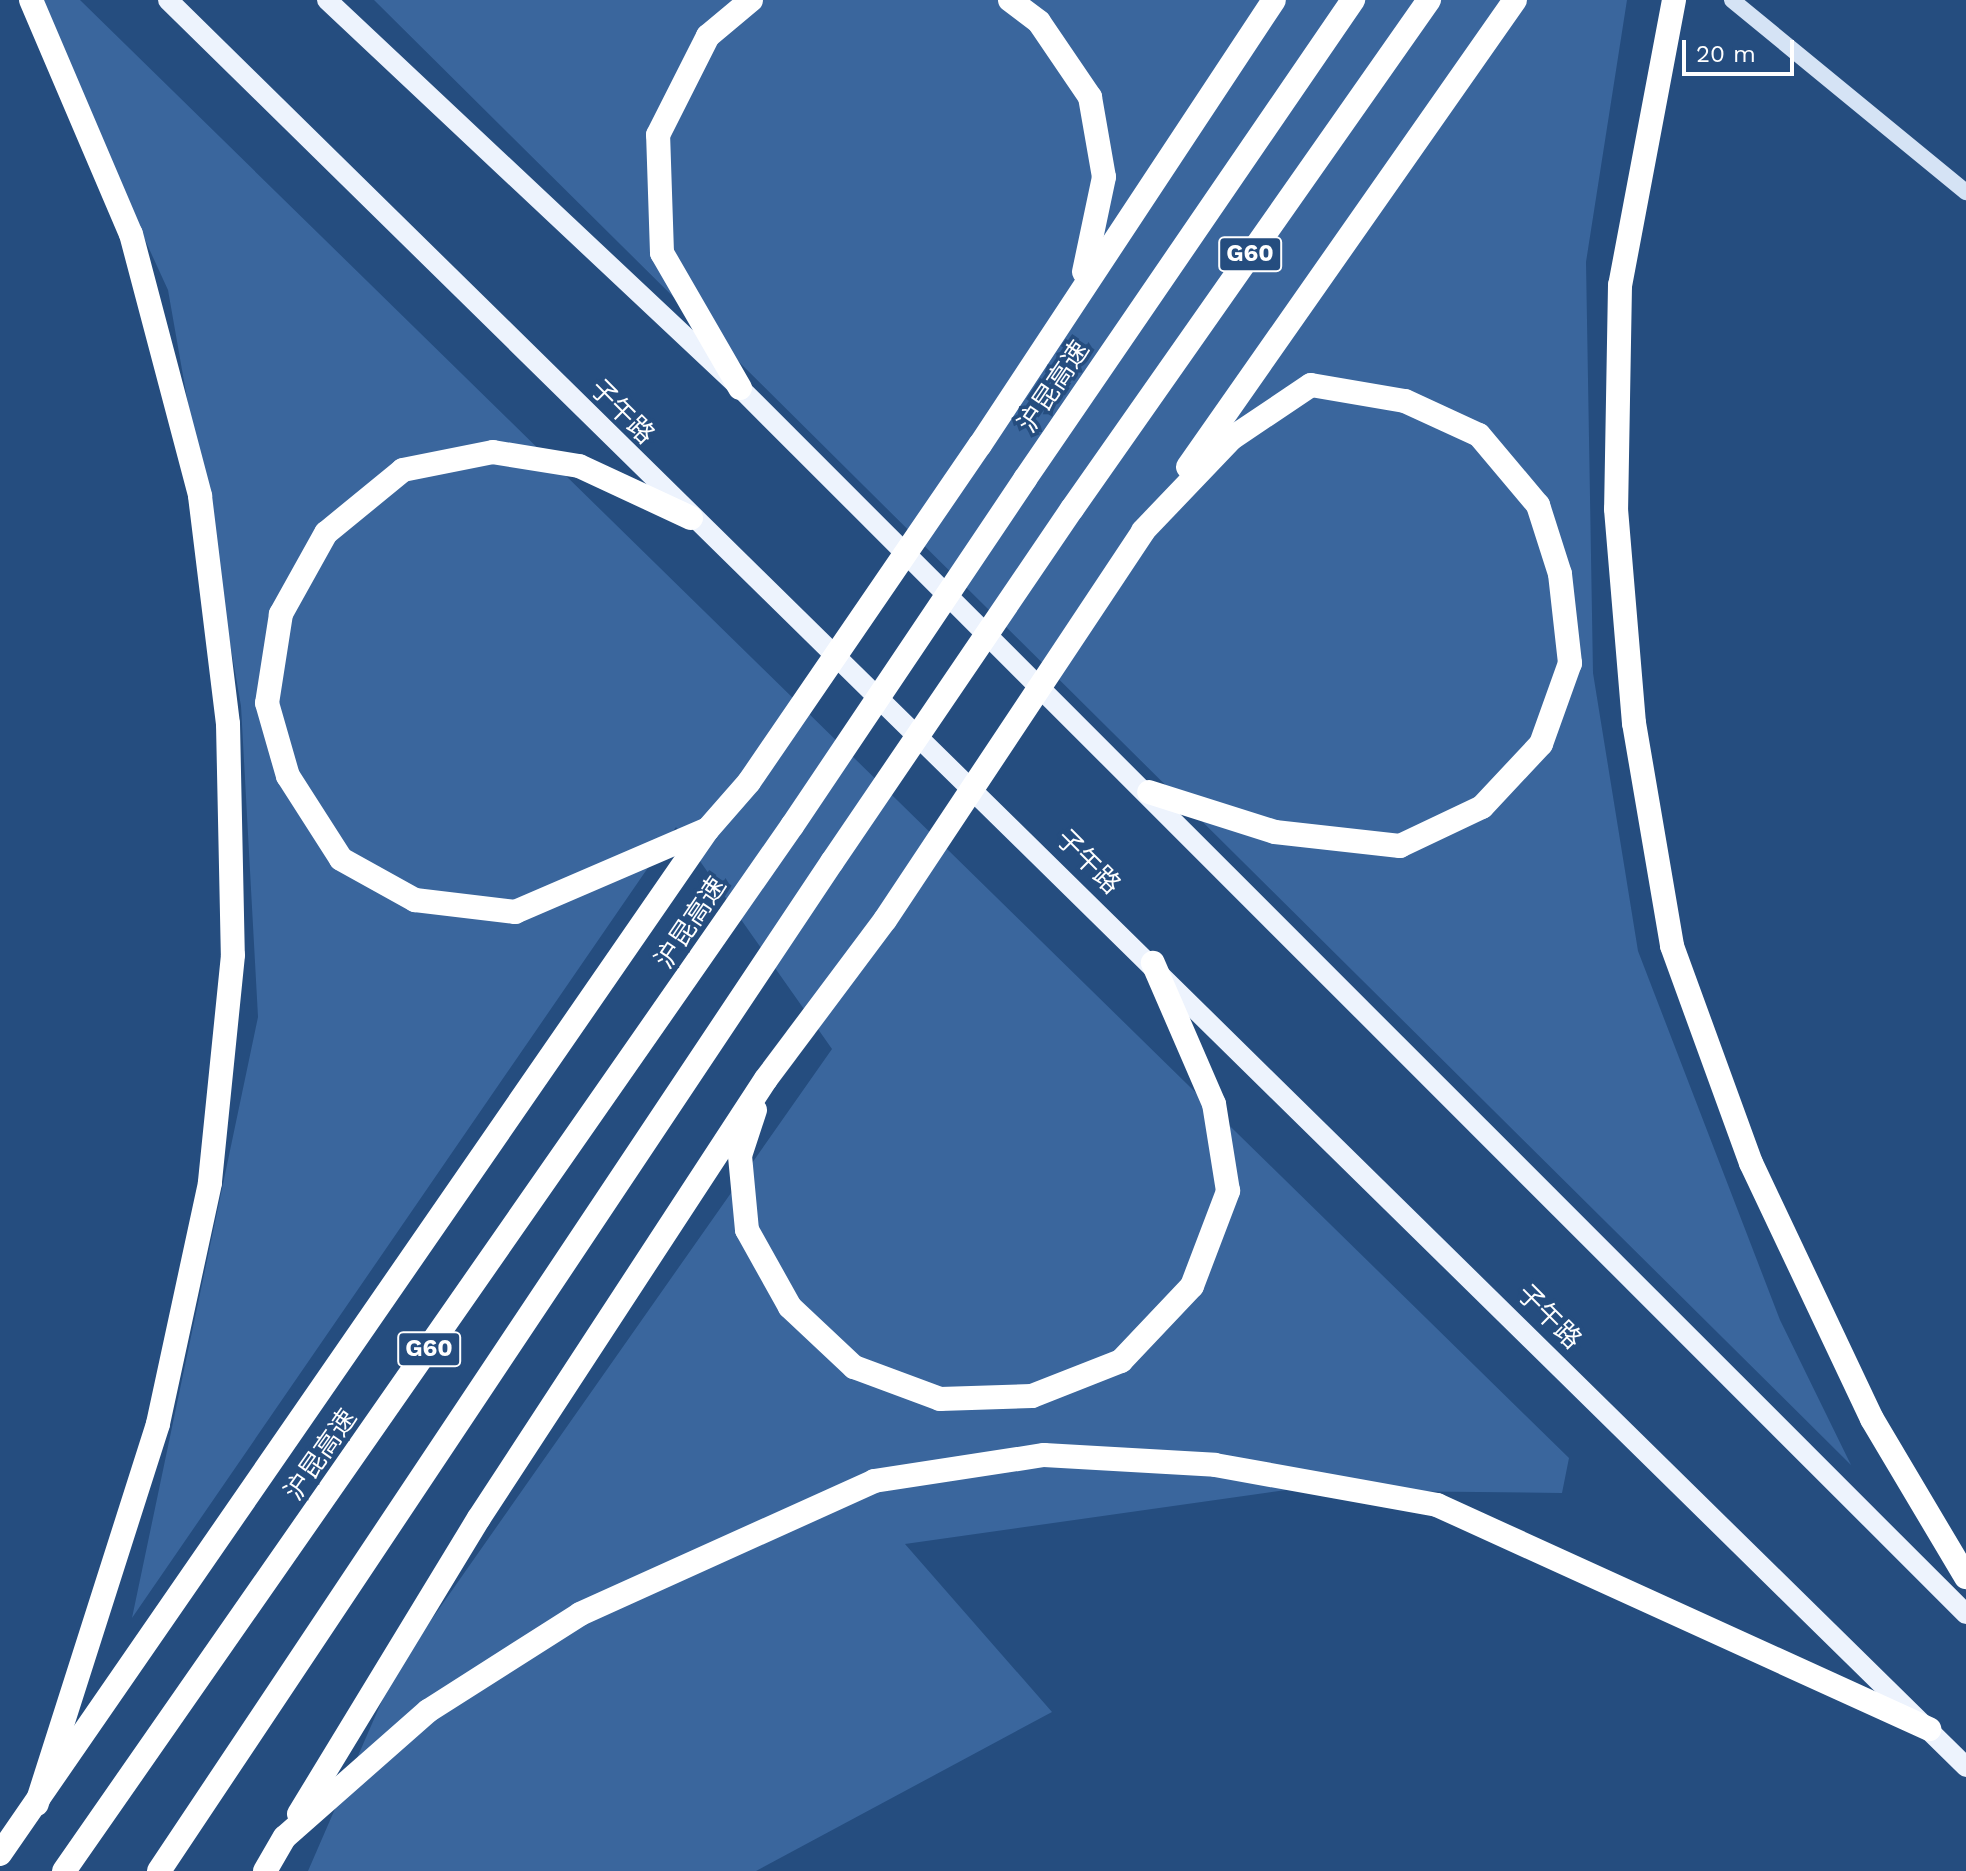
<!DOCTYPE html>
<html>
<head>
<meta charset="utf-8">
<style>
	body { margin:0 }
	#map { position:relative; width:1966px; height:1871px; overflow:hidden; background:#254d7f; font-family:"Work Sans","Noto Sans SC",sans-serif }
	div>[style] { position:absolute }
	.green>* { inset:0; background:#3a669d }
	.secondary>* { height:16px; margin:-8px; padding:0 8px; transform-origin:8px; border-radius:8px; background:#d5e3f5 }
	.primary>* { height:20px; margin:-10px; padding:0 10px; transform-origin:10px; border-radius:10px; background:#edf3fd }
	.highway>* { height:24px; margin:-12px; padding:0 12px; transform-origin:12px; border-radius:12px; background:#fff }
	.highway-bridge>* { height:24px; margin:-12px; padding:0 12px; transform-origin:12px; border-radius:12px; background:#fff }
	span { translate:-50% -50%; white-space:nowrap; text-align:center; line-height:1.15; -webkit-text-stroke:7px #254d7f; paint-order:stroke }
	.shield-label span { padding:2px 6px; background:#254d7f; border:2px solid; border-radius:6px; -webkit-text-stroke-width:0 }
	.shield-label { font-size:24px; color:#fff; font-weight:700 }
	.street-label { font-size:26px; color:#fff }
	.scale { position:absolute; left:1682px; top:40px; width:112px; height:36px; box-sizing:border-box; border:4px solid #fff; border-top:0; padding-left:10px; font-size:24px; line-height:28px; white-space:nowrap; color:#fff; -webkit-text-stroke:6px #254d7f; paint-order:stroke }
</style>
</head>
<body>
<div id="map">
	<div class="green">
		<div style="clip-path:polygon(35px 0,80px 0,1569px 1458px,1562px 1493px,1286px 1490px,905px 1544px,1052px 1712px,756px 1871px,308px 1871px,394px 1673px,832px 1049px,676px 827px,132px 1618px,258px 1017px,241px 706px,168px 290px)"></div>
		<div style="clip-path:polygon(374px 0,1627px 0,1586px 262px,1593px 673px,1638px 951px,1780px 1320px,1851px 1465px)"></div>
	</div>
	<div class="secondary">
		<div style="left:1732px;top:0;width:303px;rotate:39.4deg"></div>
	</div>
	<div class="primary">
		<div style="left:168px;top:0;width:2521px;rotate:44.5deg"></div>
		<div style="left:327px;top:0;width:567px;rotate:43.21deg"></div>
		<div style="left:740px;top:388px;width:1734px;rotate:45deg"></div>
	</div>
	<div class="highway">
		<div style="left:31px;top:0;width:254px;rotate:66.9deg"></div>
		<div style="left:131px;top:234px;width:271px;rotate:75.2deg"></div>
		<div style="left:200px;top:496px;width:230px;rotate:83deg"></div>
		<div style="left:228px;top:724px;width:231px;rotate:88.8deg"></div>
		<div style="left:233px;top:955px;width:229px;rotate:95.8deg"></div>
		<div style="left:210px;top:1183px;width:247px;rotate:102.2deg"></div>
		<div style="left:158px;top:1424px;width:399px;rotate:107.7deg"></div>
		<div style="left:1010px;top:0;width:36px;rotate:37deg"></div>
		<div style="left:1039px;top:22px;width:91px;rotate:55.8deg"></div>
		<div style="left:1090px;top:97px;width:81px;rotate:80.1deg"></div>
		<div style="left:1104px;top:177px;width:97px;rotate:101.9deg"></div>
		<div style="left:1674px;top:0;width:290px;rotate:100.7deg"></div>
		<div style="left:1620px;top:285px;width:224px;rotate:91deg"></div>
		<div style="left:1616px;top:509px;width:215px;rotate:85.2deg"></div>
		<div style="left:1634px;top:723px;width:226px;rotate:80.3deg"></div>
		<div style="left:1672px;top:946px;width:231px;rotate:70deg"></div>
		<div style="left:1751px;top:1163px;width:283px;rotate:64.7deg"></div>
		<div style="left:1872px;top:1419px;width:184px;rotate:59.3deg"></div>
		<div style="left:740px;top:388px;width:156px;rotate:-120deg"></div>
		<div style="left:662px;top:253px;width:118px;rotate:-91.9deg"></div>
		<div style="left:658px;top:135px;width:111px;rotate:-63.2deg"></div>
		<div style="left:708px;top:36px;width:56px;rotate:-39.9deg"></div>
		<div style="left:980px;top:445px;width:533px;rotate:-56.55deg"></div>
		<div style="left:1188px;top:467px;width:570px;rotate:-55deg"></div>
		<div style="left:1025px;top:479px;width:581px;rotate:-55.6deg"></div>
		<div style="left:1072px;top:509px;width:622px;rotate:-54.96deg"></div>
		<div style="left:691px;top:518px;width:123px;rotate:-155.1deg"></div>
		<div style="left:579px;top:466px;width:87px;rotate:-170.8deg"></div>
		<div style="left:493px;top:452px;width:92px;rotate:168.7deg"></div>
		<div style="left:403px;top:470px;width:99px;rotate:140.7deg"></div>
		<div style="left:326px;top:533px;width:93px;rotate:119.1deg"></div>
		<div style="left:281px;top:614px;width:90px;rotate:98.9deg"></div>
		<div style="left:267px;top:703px;width:76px;rotate:74deg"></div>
		<div style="left:288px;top:776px;width:98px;rotate:57.4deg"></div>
		<div style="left:341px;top:859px;width:85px;rotate:29deg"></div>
		<div style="left:415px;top:900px;width:101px;rotate:6.8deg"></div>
		<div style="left:515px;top:912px;width:210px;rotate:-23.3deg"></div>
		<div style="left:1143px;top:531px;width:129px;rotate:-46.3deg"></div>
		<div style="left:1232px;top:438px;width:95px;rotate:-33.9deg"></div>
		<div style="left:1311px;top:385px;width:95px;rotate:9.7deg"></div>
		<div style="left:1405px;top:401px;width:81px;rotate:24.7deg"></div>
		<div style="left:1479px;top:435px;width:92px;rotate:49.9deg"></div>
		<div style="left:1538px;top:505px;width:72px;rotate:72.3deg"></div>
		<div style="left:1560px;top:574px;width:90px;rotate:83.6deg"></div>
		<div style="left:1570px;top:663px;width:86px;rotate:109.7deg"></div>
		<div style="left:1541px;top:744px;width:86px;rotate:133.1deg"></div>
		<div style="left:1482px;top:807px;width:91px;rotate:154.6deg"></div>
		<div style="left:1400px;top:846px;width:126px;rotate:-173.6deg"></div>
		<div style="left:1275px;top:832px;width:132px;rotate:-162.4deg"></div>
		<div style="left:755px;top:1110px;width:48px;rotate:108.1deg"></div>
		<div style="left:740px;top:1156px;width:74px;rotate:84.6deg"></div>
		<div style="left:747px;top:1230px;width:88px;rotate:60.8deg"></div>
		<div style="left:790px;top:1307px;width:88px;rotate:43.2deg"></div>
		<div style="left:854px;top:1367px;width:92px;rotate:20.4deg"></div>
		<div style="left:940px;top:1399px;width:92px;rotate:-1.9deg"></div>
		<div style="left:1032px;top:1396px;width:96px;rotate:-21.5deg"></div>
		<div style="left:1121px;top:1361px;width:103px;rotate:-46.6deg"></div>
		<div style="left:1192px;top:1286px;width:102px;rotate:-69.2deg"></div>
		<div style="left:1228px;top:1191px;width:88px;rotate:-99.1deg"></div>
		<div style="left:1214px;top:1104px;width:154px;rotate:-113.4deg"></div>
		<div style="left:299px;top:1814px;width:346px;rotate:-58.7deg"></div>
		<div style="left:479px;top:1518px;width:524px;rotate:-56.83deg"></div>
		<div style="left:766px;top:1079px;width:199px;rotate:-53.2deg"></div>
		<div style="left:0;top:1854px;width:1246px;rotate:-55.37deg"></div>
		<div style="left:708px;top:829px;width:62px;rotate:-48.9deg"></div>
		<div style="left:64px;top:1871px;width:1274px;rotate:-55.14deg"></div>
		<div style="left:159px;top:1871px;width:1213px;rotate:-56.3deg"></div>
		<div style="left:265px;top:1871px;width:39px;rotate:-60deg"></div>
		<div style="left:285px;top:1837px;width:191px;rotate:-41.4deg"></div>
		<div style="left:428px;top:1711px;width:180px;rotate:-32.5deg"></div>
		<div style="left:580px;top:1614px;width:323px;rotate:-24.3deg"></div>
		<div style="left:874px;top:1481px;width:172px;rotate:-8.7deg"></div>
		<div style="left:1044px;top:1455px;width:171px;rotate:3.3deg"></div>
		<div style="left:1215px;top:1465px;width:226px;rotate:10.2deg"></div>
		<div style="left:1437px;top:1505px;width:541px;rotate:24.48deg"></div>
	</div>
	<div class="highway-bridge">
		<div style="left:749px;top:782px;width:409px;rotate:-55.6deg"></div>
		<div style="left:792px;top:826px;width:418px;rotate:-56.1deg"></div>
		<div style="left:832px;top:862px;width:427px;rotate:-55.8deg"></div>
		<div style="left:885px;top:920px;width:467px;rotate:-56.4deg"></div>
	</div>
	<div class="shield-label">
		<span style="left:1250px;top:254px">G60</span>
		<span style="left:429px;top:1349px">G60</span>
	</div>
	<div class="street-label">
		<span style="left:1054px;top:387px;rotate:-56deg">沪昆高速</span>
		<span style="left:622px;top:412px;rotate:45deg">子午路</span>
		<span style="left:1088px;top:862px;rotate:45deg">子午路</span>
		<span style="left:691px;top:923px;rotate:-56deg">沪昆高速</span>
		<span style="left:1549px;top:1317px;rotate:45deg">子午路</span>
		<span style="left:321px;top:1455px;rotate:-55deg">沪昆高速</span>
	</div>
	<div class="scale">20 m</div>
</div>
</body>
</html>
